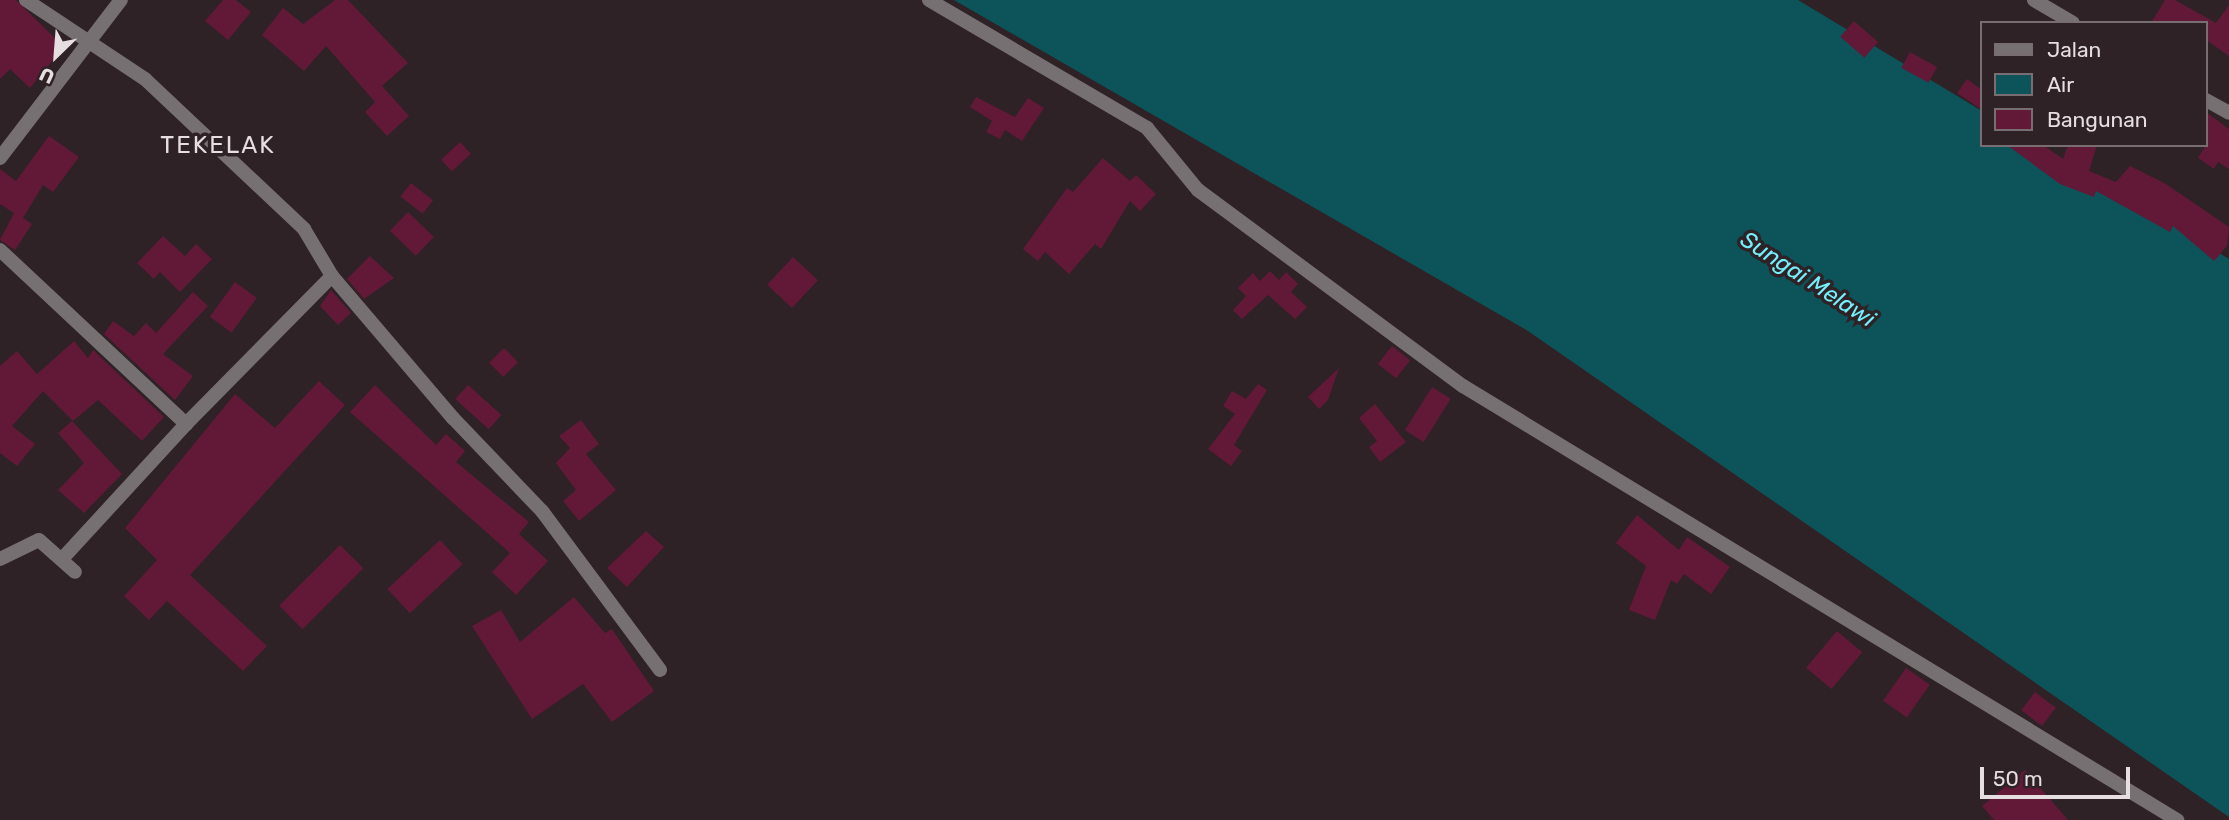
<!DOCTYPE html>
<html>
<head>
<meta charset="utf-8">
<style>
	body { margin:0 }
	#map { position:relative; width:2229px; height:820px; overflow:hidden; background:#2e2226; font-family:Rubik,sans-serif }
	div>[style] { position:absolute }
	.water>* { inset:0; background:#0c545a }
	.building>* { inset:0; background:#621837; transform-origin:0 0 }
	.minor>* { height:14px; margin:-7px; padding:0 7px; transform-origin:7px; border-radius:7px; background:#777072 }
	span { translate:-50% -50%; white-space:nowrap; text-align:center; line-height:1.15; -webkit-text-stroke:7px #2e2226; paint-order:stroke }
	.water-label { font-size:23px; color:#73f0fb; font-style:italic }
	.quarter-label { font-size:24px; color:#e6dee0; letter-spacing:2px }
	.legend { position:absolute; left:1980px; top:21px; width:228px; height:126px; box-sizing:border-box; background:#2e2226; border:2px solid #786d70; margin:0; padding:9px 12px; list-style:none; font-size:21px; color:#e6dee0 }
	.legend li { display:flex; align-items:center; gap:14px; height:35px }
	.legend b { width:35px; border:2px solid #786d70 }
	.north { position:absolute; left:21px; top:21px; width:70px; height:70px; -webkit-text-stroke:5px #2e2226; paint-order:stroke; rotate:205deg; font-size:19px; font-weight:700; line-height:28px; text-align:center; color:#e6dee0 }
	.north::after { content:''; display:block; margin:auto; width:24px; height:32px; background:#e6dee0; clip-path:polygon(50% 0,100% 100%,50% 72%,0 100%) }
	.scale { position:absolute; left:1980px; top:767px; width:150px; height:32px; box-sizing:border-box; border:4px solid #e6dee0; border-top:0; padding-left:9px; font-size:21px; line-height:24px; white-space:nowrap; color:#e6dee0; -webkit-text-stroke:5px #2e2226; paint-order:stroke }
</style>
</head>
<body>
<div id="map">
	<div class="water">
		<div style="clip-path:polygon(954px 0,1798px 0,1982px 111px,1982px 145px,2040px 145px,2229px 259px,2229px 817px,1528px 331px)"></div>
	</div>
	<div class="building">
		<div style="clip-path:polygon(0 0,16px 0,64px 47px,30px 88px,10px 69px,0 79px)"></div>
		<div style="clip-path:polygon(223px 0,236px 0,251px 12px,228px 40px,205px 21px)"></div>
		<div style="clip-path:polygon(335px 0,348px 0,408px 63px,382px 86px,409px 116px,387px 136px,365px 112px,375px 102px,326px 46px,304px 71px,262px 35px,283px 8px,303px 24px)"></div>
		<div style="clip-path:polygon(2165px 0,2175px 0,2216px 23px,2229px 5px,2229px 56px,2206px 40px,2206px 23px,2151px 23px)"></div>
		<div style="left:1854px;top:21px;width:32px;height:21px;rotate:41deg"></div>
		<div style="left:1910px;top:52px;width:31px;height:18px;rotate:29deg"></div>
		<div style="clip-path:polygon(1967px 79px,1982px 90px,1982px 110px,1957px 93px)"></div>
		<div style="clip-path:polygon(976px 97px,1015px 117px,1028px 98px,1044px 108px,1022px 141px,1005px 130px,1000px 139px,986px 132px,992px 121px,970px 107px)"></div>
		<div style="clip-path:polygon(2206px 112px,2229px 129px,2229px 169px,2218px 162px,2214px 169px,2198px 158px,2206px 145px)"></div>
		<div style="clip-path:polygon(49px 136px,79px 157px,53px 192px,43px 185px,23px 218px,32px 224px,15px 250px,0 240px,14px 213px,0 204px,0 169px,16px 181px)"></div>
		<div style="left:460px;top:142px;width:16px;height:26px;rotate:47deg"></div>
		<div style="clip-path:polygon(2007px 145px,2043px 145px,2063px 159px,2068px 145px,2097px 145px,2089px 171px,2116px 182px,2130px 166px,2166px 184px,2229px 227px,2227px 246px,2214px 261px,2173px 226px,2170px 232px,2096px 191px,2094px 197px,2060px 184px)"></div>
		<div style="clip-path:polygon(1103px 158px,1130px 181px,1136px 175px,1156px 194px,1140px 211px,1130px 201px,1101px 249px,1095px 244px,1069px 274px,1045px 252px,1038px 261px,1023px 249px,1067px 188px,1073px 192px)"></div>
		<div style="left:411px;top:183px;width:28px;height:17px;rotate:38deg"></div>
		<div style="left:408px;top:212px;width:36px;height:26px;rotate:44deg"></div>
		<div style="clip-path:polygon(163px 236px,185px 256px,196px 244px,212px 259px,180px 292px,160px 272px,154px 279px,137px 263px)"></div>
		<div style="clip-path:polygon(370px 256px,394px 278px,364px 299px,347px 279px)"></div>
		<div style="left:793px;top:257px;width:34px;height:38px;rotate:43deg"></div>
		<div style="clip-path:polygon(1270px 271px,1279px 280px,1286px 272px,1298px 284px,1291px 292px,1307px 307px,1295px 319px,1268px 295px,1242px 319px,1233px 310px,1246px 296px,1238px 288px,1253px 273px,1260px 281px)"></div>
		<div style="left:235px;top:282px;width:27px;height:43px;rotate:36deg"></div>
		<div style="clip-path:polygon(331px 290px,351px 313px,338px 325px,320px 306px)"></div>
		<div style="clip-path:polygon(193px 292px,208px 306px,163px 354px,193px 376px,175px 400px,104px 334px,113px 321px,134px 336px,146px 323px,156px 333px)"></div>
		<div style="clip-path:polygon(74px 341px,88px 358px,93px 350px,164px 417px,142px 441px,98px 400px,73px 421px,43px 391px,12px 426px,35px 444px,17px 466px,0 453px,0 366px,17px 351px,37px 374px)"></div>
		<div style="left:1392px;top:346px;width:23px;height:23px;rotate:38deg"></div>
		<div style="left:504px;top:348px;width:20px;height:21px;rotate:45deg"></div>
		<div style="clip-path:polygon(1339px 368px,1328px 400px,1319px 409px,1308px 397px)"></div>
		<div style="clip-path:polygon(319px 381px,345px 405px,190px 575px,267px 646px,243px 671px,167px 601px,149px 620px,124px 596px,157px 560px,125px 528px,235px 394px,275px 428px)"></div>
		<div style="clip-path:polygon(1258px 384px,1267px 390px,1234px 445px,1242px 451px,1231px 466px,1208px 449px,1235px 414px,1223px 406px,1232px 391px,1246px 399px)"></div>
		<div style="clip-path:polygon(375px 385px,436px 445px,446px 434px,465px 451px,456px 462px,529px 522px,519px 534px,548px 561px,516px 595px,492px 572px,510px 553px,350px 412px)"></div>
		<div style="left:468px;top:385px;width:45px;height:19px;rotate:42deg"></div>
		<div style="left:1432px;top:387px;width:22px;height:51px;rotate:32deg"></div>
		<div style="clip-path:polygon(1375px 404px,1406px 442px,1380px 462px,1369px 447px,1377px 441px,1359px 418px)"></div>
		<div style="clip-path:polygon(581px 420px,599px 444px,586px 454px,616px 490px,579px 521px,563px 501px,576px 490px,556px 463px,570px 448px,559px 436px)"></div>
		<div style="clip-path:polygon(72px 421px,122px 474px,84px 513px,58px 490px,84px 463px,58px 433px)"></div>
		<div style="clip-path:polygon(1637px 515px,1679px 550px,1687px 537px,1730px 567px,1711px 594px,1684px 574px,1677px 584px,1671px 580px,1655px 620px,1629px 610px,1646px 566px,1616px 543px)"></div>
		<div style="clip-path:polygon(646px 531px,664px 547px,627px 587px,607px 568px)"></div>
		<div style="left:440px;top:540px;width:33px;height:72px;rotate:47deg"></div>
		<div style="left:340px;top:545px;width:33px;height:86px;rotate:45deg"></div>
		<div style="clip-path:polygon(574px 597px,605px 633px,612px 629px,654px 691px,612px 722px,583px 684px,532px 719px,472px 626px,501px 610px,520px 642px)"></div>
		<div style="left:1837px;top:631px;width:33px;height:48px;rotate:40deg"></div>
		<div style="left:1906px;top:668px;width:29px;height:40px;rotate:35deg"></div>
		<div style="left:2035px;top:692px;width:26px;height:23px;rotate:37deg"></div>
		<div style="clip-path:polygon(2025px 770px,2068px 820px,1994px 820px,1982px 806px)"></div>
	</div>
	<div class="minor">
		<div style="left:26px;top:0;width:143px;rotate:33.6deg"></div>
		<div style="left:145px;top:79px;width:219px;rotate:43.3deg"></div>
		<div style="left:304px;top:229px;width:55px;rotate:59.2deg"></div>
		<div style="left:332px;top:276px;width:187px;rotate:49.6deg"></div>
		<div style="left:453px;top:418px;width:129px;rotate:46.3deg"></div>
		<div style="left:542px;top:511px;width:198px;rotate:53.4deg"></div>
		<div style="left:929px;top:0;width:253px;rotate:30.4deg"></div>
		<div style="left:1147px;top:128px;width:80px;rotate:50.6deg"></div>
		<div style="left:1198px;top:190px;width:330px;rotate:36.5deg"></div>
		<div style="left:1463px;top:386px;width:836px;rotate:31.29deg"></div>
		<div style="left:2034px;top:0;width:45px;rotate:30.5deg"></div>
		<div style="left:2206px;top:100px;width:26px;rotate:29deg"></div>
		<div style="left:0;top:158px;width:199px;rotate:-52.6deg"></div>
		<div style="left:0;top:250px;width:255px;rotate:43.1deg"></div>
		<div style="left:186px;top:424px;width:208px;rotate:-45.4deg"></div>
		<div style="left:0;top:559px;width:43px;rotate:-26deg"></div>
		<div style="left:39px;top:540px;width:48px;rotate:41.6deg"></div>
		<div style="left:62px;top:559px;width:183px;rotate:-47.4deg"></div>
	</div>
	<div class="water-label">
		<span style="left:1808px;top:279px;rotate:33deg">Sungai Melawi</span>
	</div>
	<div class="quarter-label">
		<span style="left:218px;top:146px">TEKELAK</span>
	</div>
	<ul class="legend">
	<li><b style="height:9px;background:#777072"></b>Jalan</li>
	<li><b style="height:19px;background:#0c545a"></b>Air</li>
	<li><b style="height:19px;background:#621837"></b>Bangunan</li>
	</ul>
	<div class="north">U</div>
	<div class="scale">50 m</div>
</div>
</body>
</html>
